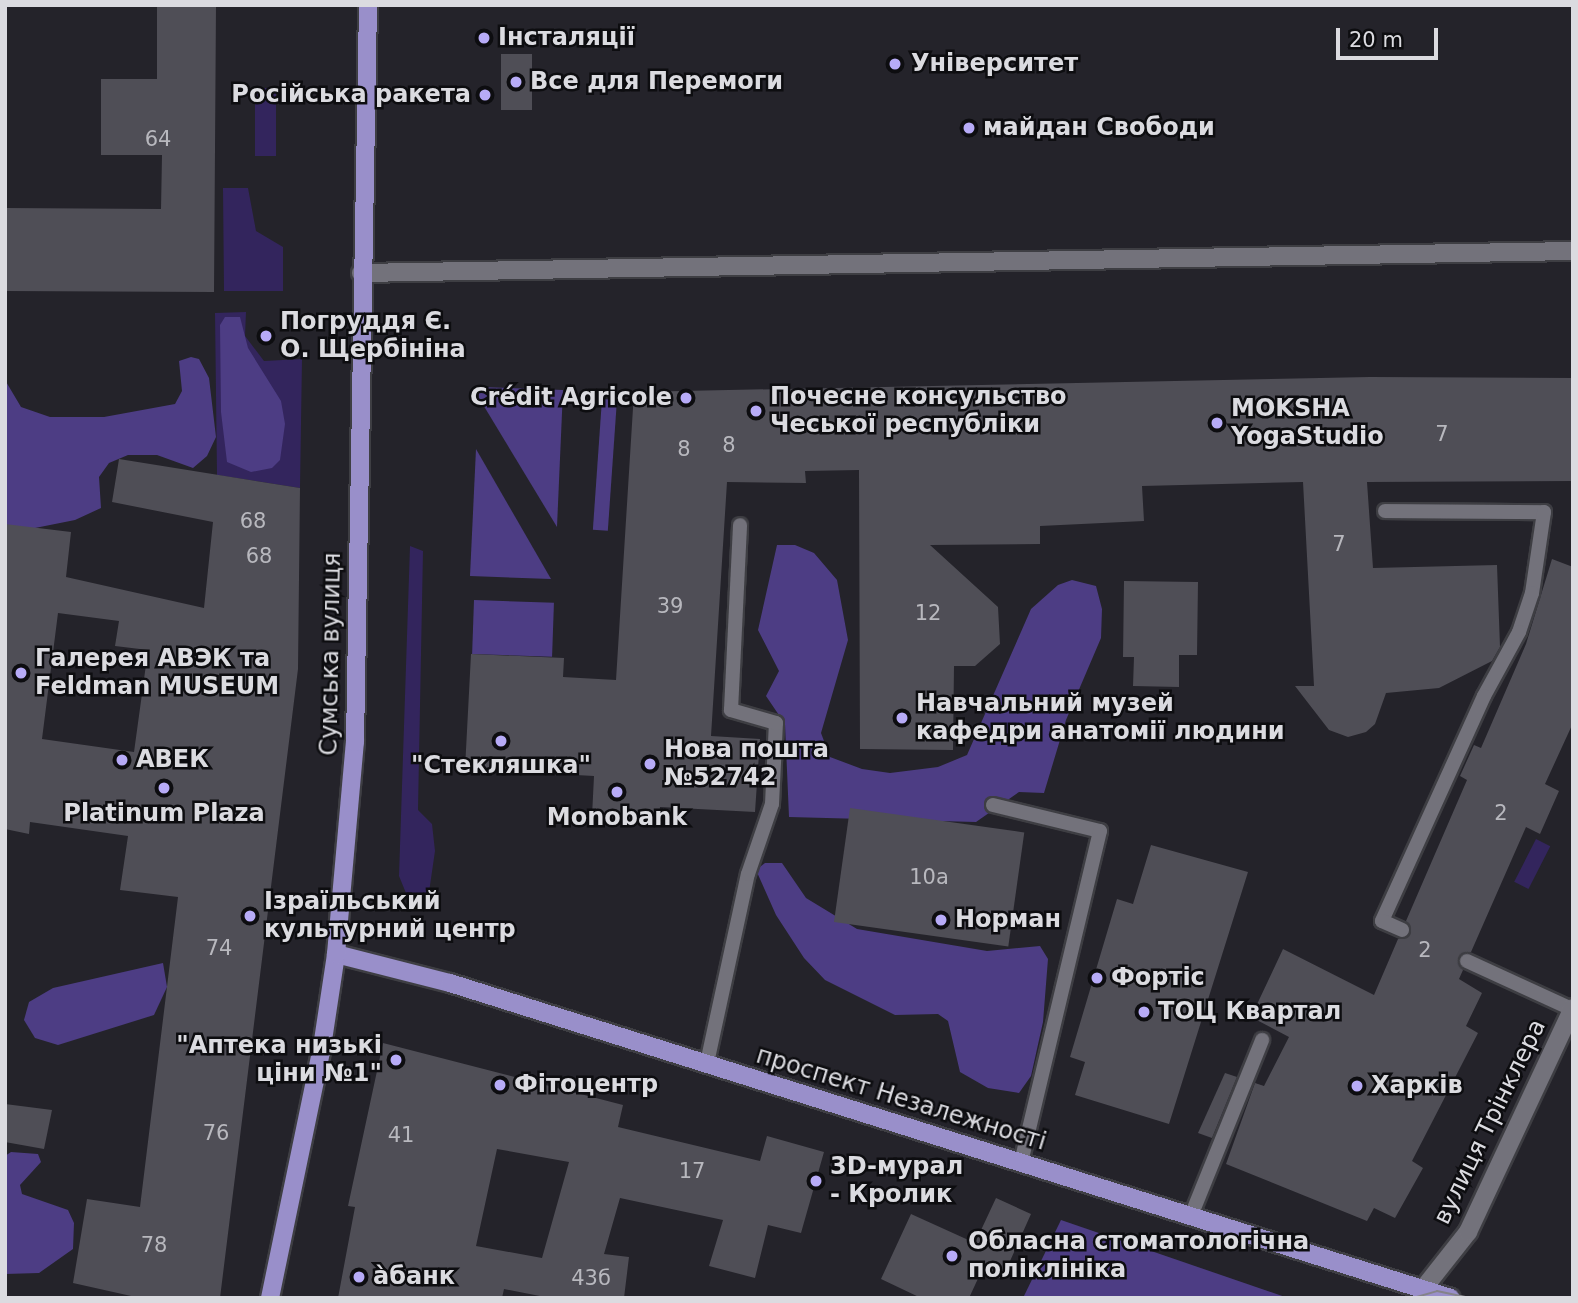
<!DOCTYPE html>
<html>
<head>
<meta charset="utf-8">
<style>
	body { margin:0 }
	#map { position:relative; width:1578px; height:1303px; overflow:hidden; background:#24232a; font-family:"DejaVu Sans",sans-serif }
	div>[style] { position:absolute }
	.green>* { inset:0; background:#33255d; transform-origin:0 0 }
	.forest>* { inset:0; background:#4d3d84; transform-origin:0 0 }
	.building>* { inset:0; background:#4f4e56; transform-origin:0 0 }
	.roads { filter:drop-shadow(2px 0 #3e3e43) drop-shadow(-2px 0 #3e3e43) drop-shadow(0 2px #3e3e43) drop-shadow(0 -2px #3e3e43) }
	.lane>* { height:14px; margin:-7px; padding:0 7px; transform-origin:7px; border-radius:7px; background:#73727b }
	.secondary>* { height:18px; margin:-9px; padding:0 9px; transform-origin:9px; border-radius:9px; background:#73727b }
	.primary>* { height:18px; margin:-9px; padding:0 9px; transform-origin:9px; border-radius:9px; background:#998fca }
	.tram>* { height:2px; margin:-1px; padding:0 1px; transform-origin:1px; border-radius:1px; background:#848389 }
	.dots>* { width:19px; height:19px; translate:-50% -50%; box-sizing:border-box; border:4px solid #0d0d10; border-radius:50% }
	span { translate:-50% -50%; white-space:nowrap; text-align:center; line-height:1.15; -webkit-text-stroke:5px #0d0d10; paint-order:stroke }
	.number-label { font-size:21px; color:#b8b8be }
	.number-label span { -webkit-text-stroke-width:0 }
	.poi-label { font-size:24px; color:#dbdbe0; font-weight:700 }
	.left { translate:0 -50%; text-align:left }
	.right { translate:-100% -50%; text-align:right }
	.street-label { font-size:24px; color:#dbdbe0 }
	.frame { position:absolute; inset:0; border:7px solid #dbdbe0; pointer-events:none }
	.scale { position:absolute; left:1336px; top:28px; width:102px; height:32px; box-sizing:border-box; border:4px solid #dbdbe0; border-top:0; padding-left:9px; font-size:21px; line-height:24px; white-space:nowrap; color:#dbdbe0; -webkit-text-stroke:5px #0d0d10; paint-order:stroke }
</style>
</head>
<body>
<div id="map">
	<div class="green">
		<div style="left:255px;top:88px;width:21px;height:68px"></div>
		<div style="clip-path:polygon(223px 188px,248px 188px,256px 231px,283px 247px,283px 291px,224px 291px)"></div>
		<div style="clip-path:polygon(246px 312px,245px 336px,264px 361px,302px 359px,300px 488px,217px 475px,215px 313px)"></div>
		<div style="clip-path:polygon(410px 546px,423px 551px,418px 810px,432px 824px,435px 851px,427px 906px,408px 898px,399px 876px)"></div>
		<div style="left:1536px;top:839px;width:16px;height:48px;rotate:27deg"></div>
	</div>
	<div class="forest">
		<div style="clip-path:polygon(225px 317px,240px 317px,248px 348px,281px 401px,285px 424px,280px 460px,272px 468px,251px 472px,227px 462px,221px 412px,220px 325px)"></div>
		<div style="clip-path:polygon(191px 357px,199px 359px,209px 378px,216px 437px,207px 456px,193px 468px,157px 455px,128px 455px,109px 463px,99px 477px,101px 508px,75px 520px,5px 534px,5px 380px,21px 407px,50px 417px,104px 417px,175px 404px,182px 391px,179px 361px)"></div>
		<div style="clip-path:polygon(479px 387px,563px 390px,557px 527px,479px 398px)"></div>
		<div style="left:602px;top:399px;width:15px;height:131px;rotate:4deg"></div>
		<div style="clip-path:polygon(476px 449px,551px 579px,470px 576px)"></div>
		<div style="clip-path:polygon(777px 545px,795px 545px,814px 553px,837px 580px,848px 640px,821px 733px,830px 757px,862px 769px,890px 773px,938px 767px,967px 755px,1031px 609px,1058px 585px,1072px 580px,1096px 586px,1102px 609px,1101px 638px,1066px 720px,1044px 793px,1019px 792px,976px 822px,789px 817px,785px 724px,766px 696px,779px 671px,758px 630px)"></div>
		<div style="left:474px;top:600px;width:80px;height:54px;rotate:2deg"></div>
		<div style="clip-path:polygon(765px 863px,782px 863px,806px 898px,857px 929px,987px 951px,1040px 946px,1048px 959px,1043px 1022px,1031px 1076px,1019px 1093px,988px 1088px,960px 1072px,948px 1021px,938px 1014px,895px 1015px,825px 980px,804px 958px,776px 915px,756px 870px)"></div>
		<div style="clip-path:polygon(163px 963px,167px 987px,154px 1015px,58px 1045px,35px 1038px,24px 1020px,29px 1002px,53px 988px)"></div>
		<div style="clip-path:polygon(11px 1152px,38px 1154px,41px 1162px,20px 1185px,22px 1194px,68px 1210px,74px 1223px,73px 1249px,39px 1273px,5px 1274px,5px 1156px)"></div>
		<div style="clip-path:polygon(1061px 1220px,1288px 1298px,1023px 1298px)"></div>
	</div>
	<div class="building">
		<div style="clip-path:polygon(157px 5px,216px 5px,214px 292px,5px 291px,5px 208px,161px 209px,162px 155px,101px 155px,101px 79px,157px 79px)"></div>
		<div style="left:501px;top:54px;width:31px;height:56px"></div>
		<div style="clip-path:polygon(1370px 377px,1573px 378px,1573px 481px,1367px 482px,1373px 568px,1497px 565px,1500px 647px,1492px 661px,1439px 688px,1386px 693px,1375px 724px,1366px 732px,1348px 737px,1329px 730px,1295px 686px,1314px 686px,1303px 482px,1142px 486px,1144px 521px,1040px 526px,1040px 544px,930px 545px,998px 607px,1000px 644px,975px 666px,954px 666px,953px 750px,860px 749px,859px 470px,805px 471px,806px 483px,727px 482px,711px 736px,760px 739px,755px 812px,660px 807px,659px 821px,592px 816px,594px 776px,465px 769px,471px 654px,564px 658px,563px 677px,616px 680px,634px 392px)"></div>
		<div style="clip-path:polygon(evenodd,119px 459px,300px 488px,298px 669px,220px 1298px,140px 1298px,73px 1283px,87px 1199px,140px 1207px,178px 897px,120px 890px,128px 836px,30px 822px,29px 834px,5px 829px,5px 524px,71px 532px,66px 577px,204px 608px,213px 522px,112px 502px,119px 459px,58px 613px,119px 621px,115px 646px,148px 650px,134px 752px,42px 739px,58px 613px)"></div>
		<div style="clip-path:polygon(1552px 559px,1573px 567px,1573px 723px,1545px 784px,1559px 791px,1540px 834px,1526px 827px,1471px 952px,1458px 958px,1463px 970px,1459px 979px,1482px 993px,1466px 1026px,1478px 1033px,1412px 1161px,1423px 1168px,1395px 1218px,1374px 1208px,1367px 1221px,1226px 1164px,1255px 1083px,1264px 1086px,1289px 1037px,1251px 1017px,1283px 949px,1374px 995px,1398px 939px,1411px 933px,1406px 921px,1467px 780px,1460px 776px,1474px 745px,1481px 748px,1526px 644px)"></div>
		<div style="clip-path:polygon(1124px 581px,1198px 582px,1197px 655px,1179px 655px,1179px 687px,1133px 686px,1134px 657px,1123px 657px)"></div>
		<div style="left:850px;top:808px;width:176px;height:115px;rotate:8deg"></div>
		<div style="clip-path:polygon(1151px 845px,1248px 872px,1169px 1124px,1075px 1095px,1085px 1062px,1070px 1057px,1117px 899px,1133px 904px)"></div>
		<div style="clip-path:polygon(evenodd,383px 1043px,623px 1105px,618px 1127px,760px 1161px,767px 1136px,824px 1152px,801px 1233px,768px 1225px,755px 1278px,709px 1266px,723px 1220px,620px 1198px,604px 1254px,629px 1257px,624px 1298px,550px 1298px,504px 1289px,502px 1298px,338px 1298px,355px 1207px,348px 1206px,383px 1043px,497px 1149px,569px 1162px,542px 1258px,476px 1246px,497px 1149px)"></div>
		<div style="clip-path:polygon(1225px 1073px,1237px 1077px,1212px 1138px,1198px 1133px)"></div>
		<div style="clip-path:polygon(5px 1104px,52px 1110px,44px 1149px,5px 1142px)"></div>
		<div style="clip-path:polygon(996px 1198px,1031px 1214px,1002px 1279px,982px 1270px,969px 1298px,921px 1298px,881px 1279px,911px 1214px,975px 1243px)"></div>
	</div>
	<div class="roads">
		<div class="lane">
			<div style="left:1385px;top:511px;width:159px;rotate:0.4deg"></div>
			<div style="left:1544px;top:512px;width:82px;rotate:98.4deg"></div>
			<div style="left:1532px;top:593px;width:41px;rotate:108.4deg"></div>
			<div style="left:1519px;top:632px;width:73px;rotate:118.7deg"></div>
			<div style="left:1484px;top:696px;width:247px;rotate:114.4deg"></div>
			<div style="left:1382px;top:921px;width:22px;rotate:24deg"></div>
			<div style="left:993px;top:805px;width:110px;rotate:13.7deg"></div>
			<div style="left:1100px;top:831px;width:340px;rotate:103.4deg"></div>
			<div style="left:1467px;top:961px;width:115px;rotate:24.6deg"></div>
			<div style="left:707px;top:1063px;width:193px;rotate:-77.8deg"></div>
			<div style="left:748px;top:874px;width:74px;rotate:-71.1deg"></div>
			<div style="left:772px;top:804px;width:81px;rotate:-87.2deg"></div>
			<div style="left:776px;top:723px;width:47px;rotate:-163.9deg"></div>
			<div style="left:731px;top:710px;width:185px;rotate:-87.2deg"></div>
			<div style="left:1191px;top:1216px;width:190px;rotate:-68deg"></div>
		</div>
		<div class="secondary">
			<div style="left:361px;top:273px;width:1212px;rotate:-1.04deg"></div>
			<div style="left:1423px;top:1289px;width:73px;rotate:-51.7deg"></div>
			<div style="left:1468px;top:1232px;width:247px;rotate:-64.9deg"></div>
		</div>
		<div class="primary">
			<div style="left:336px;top:954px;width:118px;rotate:14.3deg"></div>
			<div style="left:450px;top:983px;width:1049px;rotate:17.47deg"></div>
			<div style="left:270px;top:1298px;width:256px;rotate:-78.3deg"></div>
			<div style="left:322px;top:1047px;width:94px;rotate:-81.4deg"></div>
			<div style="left:336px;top:954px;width:213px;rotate:-84.9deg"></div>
			<div style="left:355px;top:742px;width:737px;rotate:-88.99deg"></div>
		</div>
	</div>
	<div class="tram">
		<div style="left:1413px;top:1298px;width:25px;rotate:-16deg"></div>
		<div style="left:1437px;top:1291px;width:35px;rotate:12deg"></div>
	</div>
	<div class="dots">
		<div style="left:484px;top:38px;background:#b7abf7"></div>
		<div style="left:895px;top:64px;background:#b7abf7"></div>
		<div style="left:516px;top:82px;background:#b7abf7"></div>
		<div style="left:485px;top:95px;background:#b7abf7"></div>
		<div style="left:969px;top:128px;background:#b7abf7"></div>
		<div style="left:266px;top:336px;background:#b7abf7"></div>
		<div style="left:686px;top:398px;background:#b7abf7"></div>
		<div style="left:756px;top:411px;background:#b7abf7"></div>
		<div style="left:1217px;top:423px;background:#b7abf7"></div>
		<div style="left:21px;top:673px;background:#b7abf7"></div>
		<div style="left:902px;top:718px;background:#b7abf7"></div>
		<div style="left:501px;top:741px;background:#b7abf7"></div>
		<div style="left:122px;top:760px;background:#b7abf7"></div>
		<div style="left:650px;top:764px;background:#b7abf7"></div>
		<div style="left:164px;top:788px;background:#b7abf7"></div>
		<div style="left:617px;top:792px;background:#b7abf7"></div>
		<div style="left:250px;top:916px;background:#b7abf7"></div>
		<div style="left:941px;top:920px;background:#b7abf7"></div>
		<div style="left:1097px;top:978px;background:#b7abf7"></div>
		<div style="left:1144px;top:1012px;background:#b7abf7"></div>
		<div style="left:396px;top:1060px;background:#b7abf7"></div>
		<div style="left:500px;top:1085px;background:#b7abf7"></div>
		<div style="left:1357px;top:1086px;background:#b7abf7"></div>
		<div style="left:816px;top:1181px;background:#b7abf7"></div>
		<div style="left:952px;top:1256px;background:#b7abf7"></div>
		<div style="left:359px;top:1277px;background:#b7abf7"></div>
	</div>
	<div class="number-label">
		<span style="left:158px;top:139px">64</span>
		<span style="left:1442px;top:434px">7</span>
		<span style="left:729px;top:445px">8</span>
		<span style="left:684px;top:449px">8</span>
		<span style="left:253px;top:521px">68</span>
		<span style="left:1339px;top:544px">7</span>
		<span style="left:259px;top:556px">68</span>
		<span style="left:670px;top:606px">39</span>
		<span style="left:928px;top:613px">12</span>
		<span style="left:1501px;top:813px">2</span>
		<span style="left:929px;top:877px">10а</span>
		<span style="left:219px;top:948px">74</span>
		<span style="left:1425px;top:950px">2</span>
		<span style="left:216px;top:1133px">76</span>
		<span style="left:401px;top:1135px">41</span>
		<span style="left:692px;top:1171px">17</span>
		<span style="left:154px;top:1245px">78</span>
		<span style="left:591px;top:1278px">43б</span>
	</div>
	<div class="poi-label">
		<span class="left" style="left:498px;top:38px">Інсталяції</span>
		<span class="left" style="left:911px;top:64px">Університет</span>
		<span class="left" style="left:530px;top:82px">Все для Перемоги</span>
		<span class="right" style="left:471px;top:95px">Російська ракета</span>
		<span class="left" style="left:983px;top:128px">майдан Свободи</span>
		<span class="left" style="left:280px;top:336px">Погруддя Є.<br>О. Щербініна</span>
		<span class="left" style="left:770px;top:411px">Почесне консульство<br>Чеської республіки</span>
		<span class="right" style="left:672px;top:398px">Crédit Agricole</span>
		<span class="left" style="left:1231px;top:423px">MOKSHA<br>YogaStudio</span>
		<span class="left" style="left:35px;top:673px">Галерея АВЭК та<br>Feldman MUSEUM</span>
		<span class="left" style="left:916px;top:718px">Навчальний музей<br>кафедри анатомії людини</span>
		<span class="left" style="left:664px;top:764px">Нова пошта<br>№52742</span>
		<span class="left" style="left:136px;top:760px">АВЕК</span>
		<span style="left:501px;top:766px">"Стекляшка"</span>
		<span style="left:164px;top:814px">Platinum Plaza</span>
		<span style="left:617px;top:818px">Monobank</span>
		<span class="left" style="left:264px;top:916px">Ізраїльський<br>культурний центр</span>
		<span class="left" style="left:955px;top:920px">Норман</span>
		<span class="left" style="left:1111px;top:978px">Фортiс</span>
		<span class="left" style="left:1158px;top:1012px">ТОЦ Квартал</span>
		<span class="right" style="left:382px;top:1060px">"Аптека низькі<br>ціни №1"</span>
		<span class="left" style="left:514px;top:1085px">Фітоцентр</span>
		<span class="left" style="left:1371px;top:1086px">Харків</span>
		<span class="left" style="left:830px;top:1181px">3D-мурал<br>- Кролик</span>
		<span class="left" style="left:968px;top:1256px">Обласна стоматологічна<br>поліклініка</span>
		<span class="left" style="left:373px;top:1277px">а̀банк</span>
	</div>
	<div class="street-label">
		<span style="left:331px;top:654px;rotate:-89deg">Сумська вулиця</span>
		<span style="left:901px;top:1099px;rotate:17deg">проспект Незалежності</span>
		<span style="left:1490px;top:1122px;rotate:-64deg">вулиця Трінклера</span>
	</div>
	<div class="frame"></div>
	<div class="scale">20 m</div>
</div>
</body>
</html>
